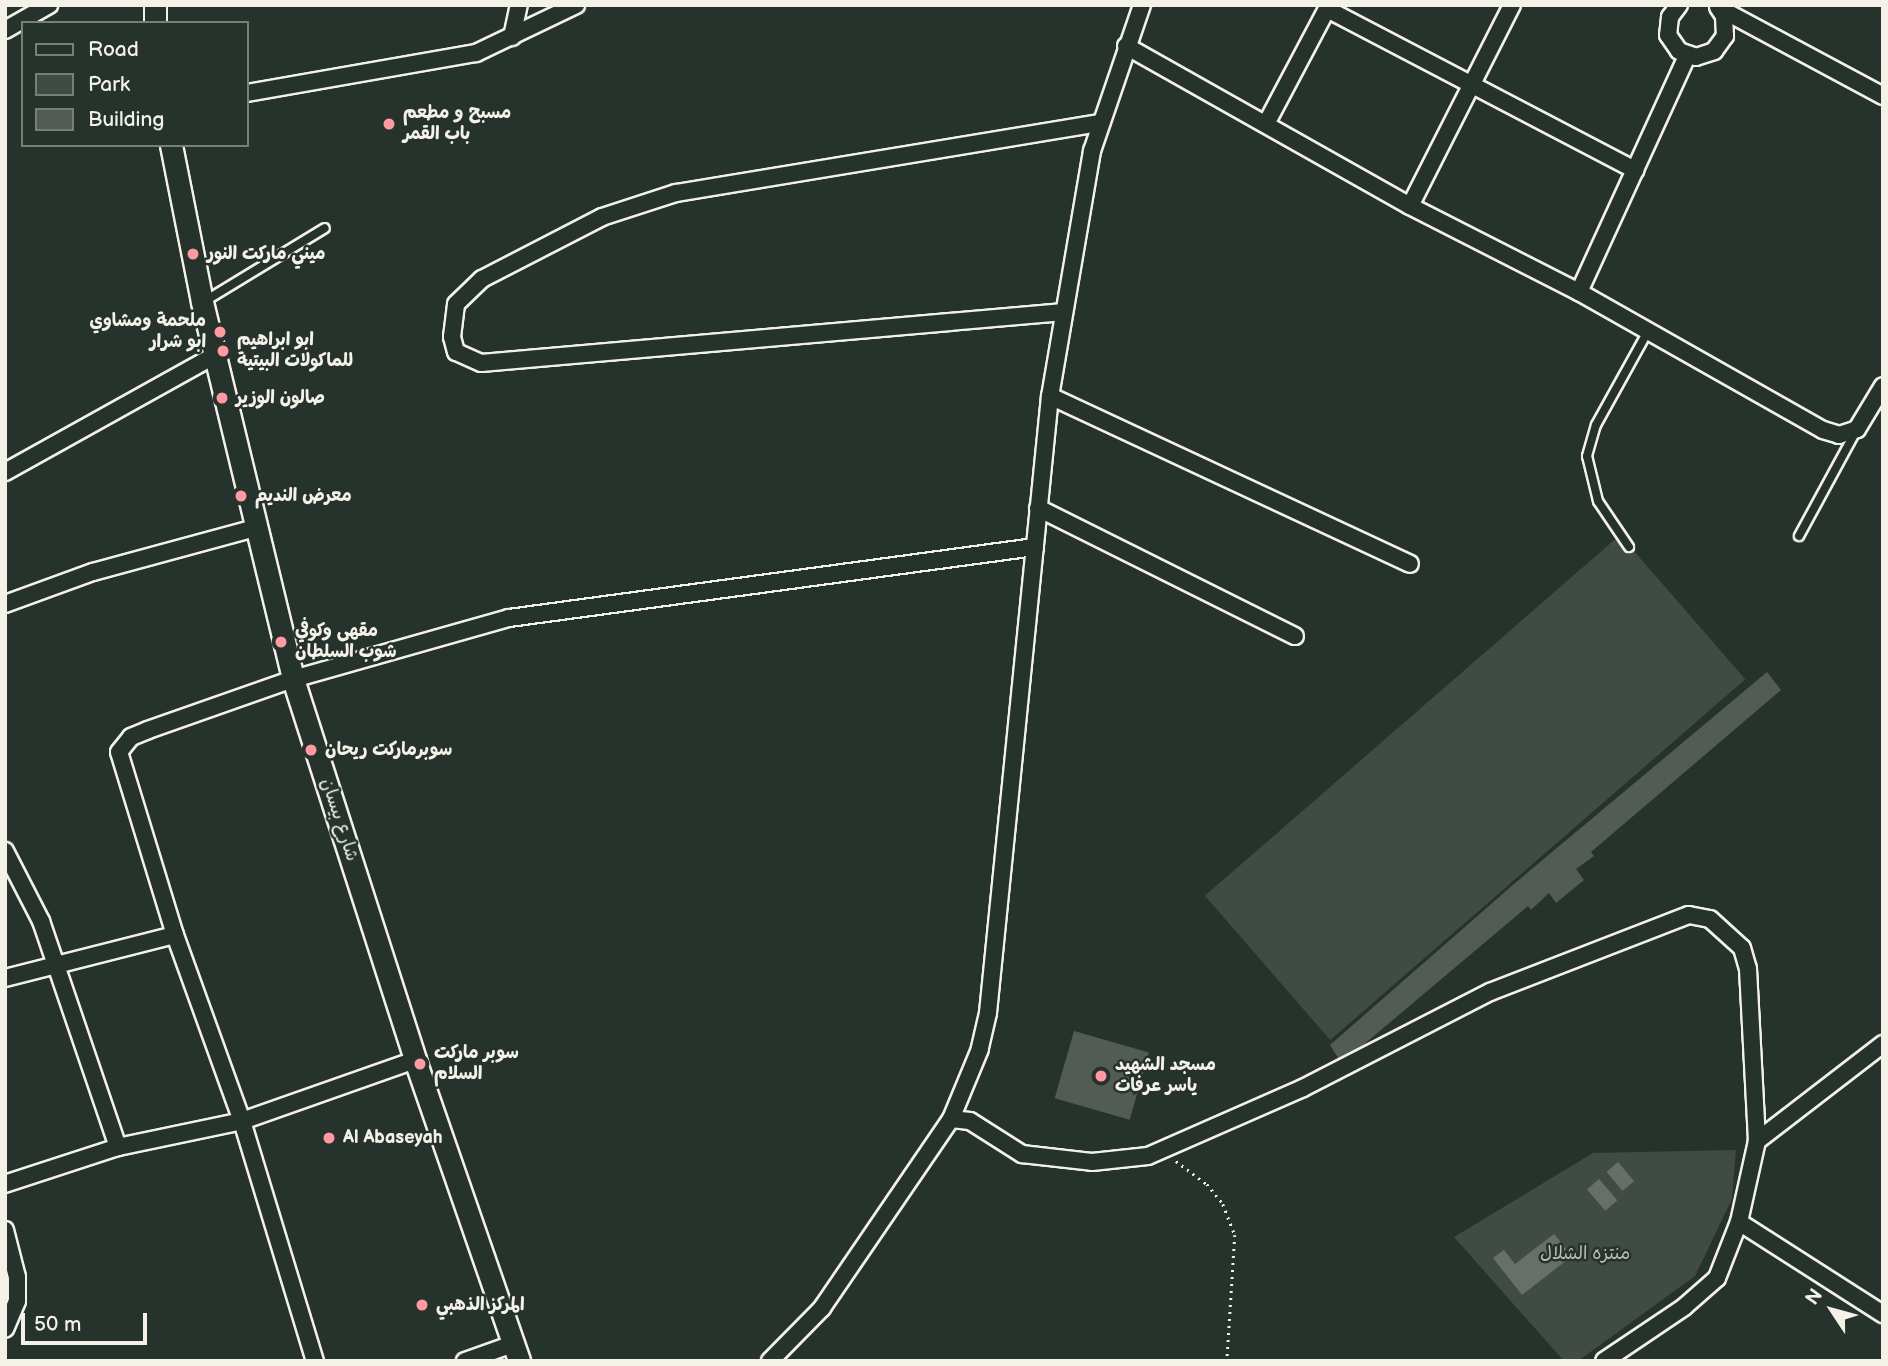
<!DOCTYPE html>
<html>
<head>
<meta charset="utf-8">
<style>
	body { margin:0 }
	#map { position:relative; width:1888px; height:1366px; overflow:hidden; background:#26332d; font-family:"Balsamiq Sans","Playpen Sans Arabic",sans-serif }
	div>[style] { position:absolute }
	.green>* { inset:0; background:#414b45; transform-origin:0 0 }
	.water>* { inset:0; background:#676f68; transform-origin:0 0 }
	.building>* { inset:0; background:#525c55; transform-origin:0 0 }
	.path>* { height:2.5px; margin-top:-1.25px; transform-origin:0; background:repeating-linear-gradient(90deg,#f4f1e8 0 2px,transparent 0 7px) }
	.roads { filter:drop-shadow(2px 0 #f4f1e8) drop-shadow(-2px 0 #f4f1e8) drop-shadow(0 2px #f4f1e8) drop-shadow(0 -2px #f4f1e8) }
	.lane>* { height:8px; margin:-4px; padding:0 4px; transform-origin:4px; border-radius:4px; background:#26332d }
	.street>* { height:16px; margin:-8px; padding:0 8px; transform-origin:8px; border-radius:8px; background:#26332d }
	.secondary>* { height:21px; margin:-10.5px; padding:0 10.5px; transform-origin:10.5px; border-radius:10.5px; background:#26332d }
	.dots>* { width:19px; height:19px; translate:-50% -50%; box-sizing:border-box; border:4px solid #26332d; border-radius:50% }
	span { translate:-50% -50%; white-space:nowrap; text-align:center; line-height:1.15; -webkit-text-stroke:5px #26332d; paint-order:stroke }
	.poi-label { font-size:18px; color:#f4f1e8; font-weight:700 }
	.left { translate:0 -50%; text-align:left }
	.right { translate:-100% -50%; text-align:right }
	.street-label { font-size:18px; color:#f4f1e8 }
	.park-label { font-size:18px; color:#bebfb7 }
	.frame { position:absolute; inset:0; border:7px solid #f4f1e8; pointer-events:none }
	.legend { position:absolute; left:21px; top:21px; width:228px; height:126px; box-sizing:border-box; background:#26332d; border:2px solid #787f78; margin:0; padding:9px 12px; list-style:none; font-size:21px; color:#f4f1e8 }
	.legend li { display:flex; align-items:center; gap:14px; height:35px }
	.legend b { width:35px; border:2px solid #787f78 }
	.north { position:absolute; left:1797px; top:1275px; width:70px; height:70px; -webkit-text-stroke:5px #26332d; paint-order:stroke; rotate:306deg; font-size:19px; font-weight:700; line-height:28px; text-align:center; color:#f4f1e8 }
	.north::after { content:''; display:block; margin:auto; width:24px; height:32px; background:#f4f1e8; clip-path:polygon(50% 0,100% 100%,50% 72%,0 100%) }
	.scale { position:absolute; left:21px; top:1313px; width:126px; height:32px; box-sizing:border-box; border:4px solid #f4f1e8; border-top:0; padding-left:9px; font-size:21px; line-height:24px; white-space:nowrap; color:#f4f1e8; -webkit-text-stroke:5px #26332d; paint-order:stroke }
</style>
</head>
<body>
<div id="map">
	<div class="green">
		<div style="left:1620px;top:535px;width:191px;height:550px;rotate:49deg"></div>
		<div style="clip-path:polygon(1736px 1150px,1732px 1199px,1695px 1276px,1578px 1361px,1564px 1361px,1454px 1237px,1593px 1153px)"></div>
	</div>
	<div class="water">
		<div style="left:1618px;top:1162px;width:25px;height:15px;rotate:50deg"></div>
		<div style="left:1599px;top:1179px;width:28px;height:16px;rotate:49deg"></div>
		<div style="clip-path:polygon(1554px 1234px,1572px 1256px,1522px 1295px,1493px 1258px,1504px 1250px,1515px 1264px)"></div>
	</div>
	<div class="building">
		<div style="clip-path:polygon(1767px 672px,1781px 690px,1591px 852px,1594px 856px,1576px 869px,1584px 880px,1556px 903px,1549px 893px,1531px 910px,1528px 906px,1362px 1046px,1338px 1058px,1330px 1045px,1514px 884px)"></div>
		<div style="left:1074px;top:1031px;width:78px;height:70px;rotate:16deg"></div>
	</div>
	<div class="path">
		<div style="left:1176px;top:1161px;width:39px;rotate:37deg"></div>
		<div style="left:1207px;top:1184px;width:26px;rotate:51deg"></div>
		<div style="left:1223px;top:1204px;width:33px;rotate:69deg"></div>
		<div style="left:1235px;top:1235px;width:126px;rotate:93.6deg"></div>
	</div>
	<div class="roads">
		<div class="lane">
			<div style="left:205px;top:301px;width:140px;rotate:-31.3deg"></div>
			<div style="left:1799px;top:536px;width:119px;rotate:-61.5deg"></div>
			<div style="left:1629px;top:547px;width:55px;rotate:-124deg"></div>
			<div style="left:1598px;top:501px;width:46px;rotate:-103.7deg"></div>
			<div style="left:1587px;top:456px;width:32px;rotate:-74deg"></div>
			<div style="left:1596px;top:425px;width:107px;rotate:-61deg"></div>
		</div>
		<div class="street">
			<div style="left:1142px;top:5px;width:154px;rotate:108.9deg"></div>
			<div style="left:1092px;top:151px;width:249px;rotate:99.7deg"></div>
			<div style="left:1050px;top:396px;width:620px;rotate:95.74deg"></div>
			<div style="left:988px;top:1013px;width:37px;rotate:103deg"></div>
			<div style="left:980px;top:1049px;width:76px;rotate:112.5deg"></div>
			<div style="left:951px;top:1119px;width:19px;rotate:6deg"></div>
			<div style="left:970px;top:1121px;width:62px;rotate:32.4deg"></div>
			<div style="left:1022px;top:1154px;width:70px;rotate:6.5deg"></div>
			<div style="left:1092px;top:1162px;width:56px;rotate:-6.1deg"></div>
			<div style="left:1148px;top:1156px;width:169px;rotate:-23.7deg"></div>
			<div style="left:1303px;top:1088px;width:210px;rotate:-27.2deg"></div>
			<div style="left:1490px;top:992px;width:213px;rotate:-21.2deg"></div>
			<div style="left:1689px;top:915px;width:21px;rotate:11deg"></div>
			<div style="left:1710px;top:919px;width:43px;rotate:42.2deg"></div>
			<div style="left:1742px;top:948px;width:22px;rotate:74deg"></div>
			<div style="left:1748px;top:969px;width:172px;rotate:87deg"></div>
			<div style="left:1512px;top:5px;width:225px;rotate:116.9deg"></div>
			<div style="left:1410px;top:206px;width:190px;rotate:27deg"></div>
			<div style="left:1579px;top:292px;width:280px;rotate:29.5deg"></div>
			<div style="left:1823px;top:430px;width:17px;rotate:17deg"></div>
			<div style="left:1839px;top:435px;width:19px;rotate:-18deg"></div>
			<div style="left:1857px;top:429px;width:50px;rotate:-58.8deg"></div>
			<div style="left:1679px;top:5px;width:15px;rotate:127deg"></div>
			<div style="left:1670px;top:17px;width:18px;rotate:96deg"></div>
			<div style="left:1668px;top:35px;width:19px;rotate:55deg"></div>
			<div style="left:1679px;top:51px;width:18px;rotate:19deg"></div>
			<div style="left:1696px;top:57px;width:19px;rotate:-18deg"></div>
			<div style="left:1714px;top:51px;width:19px;rotate:-54deg"></div>
			<div style="left:1725px;top:36px;width:20px;rotate:-93deg"></div>
			<div style="left:1724px;top:16px;width:11px;rotate:-124deg"></div>
			<div style="left:1719px;top:8px;width:186px;rotate:28.2deg"></div>
			<div style="left:1327px;top:9px;width:348px;rotate:27.6deg"></div>
			<div style="left:5px;top:30px;width:51px;rotate:-29.6deg"></div>
			<div style="left:512px;top:37px;width:33px;rotate:-78deg"></div>
			<div style="left:1126px;top:46px;width:326px;rotate:29.4deg"></div>
			<div style="left:247px;top:93px;width:232px;rotate:-9.9deg"></div>
			<div style="left:476px;top:53px;width:111px;rotate:-25.6deg"></div>
			<div style="left:1266px;top:124px;width:135px;rotate:-62.1deg"></div>
			<div style="left:1579px;top:292px;width:260px;rotate:-65.4deg"></div>
			<div style="left:1064px;top:312px;width:585px;rotate:175deg"></div>
			<div style="left:481px;top:363px;width:27px;rotate:-156deg"></div>
			<div style="left:456px;top:352px;width:16px;rotate:-105deg"></div>
			<div style="left:452px;top:337px;width:33px;rotate:-83deg"></div>
			<div style="left:456px;top:304px;width:36px;rotate:-44deg"></div>
			<div style="left:482px;top:279px;width:135px;rotate:-27.3deg"></div>
			<div style="left:602px;top:217px;width:78px;rotate:-18deg"></div>
			<div style="left:676px;top:193px;width:431px;rotate:-9.4deg"></div>
			<div style="left:1050px;top:396px;width:397px;rotate:25deg"></div>
			<div style="left:5px;top:472px;width:240px;rotate:-29.1deg"></div>
			<div style="left:1038px;top:508px;width:287px;rotate:26.5deg"></div>
			<div style="left:5px;top:604px;width:94px;rotate:-20deg"></div>
			<div style="left:93px;top:572px;width:168px;rotate:-15.2deg"></div>
			<div style="left:5px;top:851px;width:79px;rotate:62.8deg"></div>
			<div style="left:41px;top:921px;width:239px;rotate:71.2deg"></div>
			<div style="left:118px;top:1147px;width:119px;rotate:161.9deg"></div>
			<div style="left:175px;top:935px;width:191px;rotate:-107deg"></div>
			<div style="left:119px;top:752px;width:19px;rotate:-51deg"></div>
			<div style="left:131px;top:737px;width:18px;rotate:-22deg"></div>
			<div style="left:148px;top:730px;width:154px;rotate:-19.4deg"></div>
			<div style="left:293px;top:679px;width:224px;rotate:-15.8deg"></div>
			<div style="left:509px;top:618px;width:531px;rotate:-7.69deg"></div>
			<div style="left:5px;top:978px;width:175px;rotate:-14.2deg"></div>
			<div style="left:175px;top:935px;width:198px;rotate:70.2deg"></div>
			<div style="left:242px;top:1121px;width:251px;rotate:73.1deg"></div>
			<div style="left:118px;top:1147px;width:127px;rotate:-11.8deg"></div>
			<div style="left:242px;top:1121px;width:183px;rotate:-19.4deg"></div>
			<div style="left:1739px;top:1222px;width:171px;rotate:32.6deg"></div>
			<div style="left:5px;top:1230px;width:49px;rotate:75.7deg"></div>
			<div style="left:17px;top:1277px;width:24px;rotate:90deg"></div>
			<div style="left:17px;top:1301px;width:30px;rotate:113deg"></div>
			<div style="left:465px;top:1361px;width:51px;rotate:-19.5deg"></div>
			<div style="left:770px;top:1361px;width:74px;rotate:-45.5deg"></div>
			<div style="left:822px;top:1308px;width:229px;rotate:-55.7deg"></div>
			<div style="left:1604px;top:1361px;width:97px;rotate:-34deg"></div>
			<div style="left:1684px;top:1307px;width:44px;rotate:-41.3deg"></div>
			<div style="left:1717px;top:1278px;width:60px;rotate:-68.6deg"></div>
			<div style="left:1739px;top:1222px;width:83px;rotate:-77.5deg"></div>
			<div style="left:1757px;top:1141px;width:159px;rotate:-37.6deg"></div>
		</div>
		<div class="secondary">
			<div style="left:155px;top:5px;width:18px;rotate:90deg"></div>
			<div style="left:171px;top:145px;width:160px;rotate:78.8deg"></div>
			<div style="left:202px;top:302px;width:388px;rotate:76.4deg"></div>
			<div style="left:293px;top:679px;width:400px;rotate:72.2deg"></div>
			<div style="left:415px;top:1060px;width:318px;rotate:70.9deg"></div>
		</div>
	</div>
	<div class="dots">
		<div style="left:389px;top:124px;background:#ff9aa2"></div>
		<div style="left:193px;top:254px;background:#ff9aa2"></div>
		<div style="left:220px;top:332px;background:#ff9aa2"></div>
		<div style="left:223px;top:351px;background:#ff9aa2"></div>
		<div style="left:222px;top:398px;background:#ff9aa2"></div>
		<div style="left:241px;top:496px;background:#ff9aa2"></div>
		<div style="left:281px;top:642px;background:#ff9aa2"></div>
		<div style="left:311px;top:750px;background:#ff9aa2"></div>
		<div style="left:420px;top:1064px;background:#ff9aa2"></div>
		<div style="left:1101px;top:1076px;background:#ff9aa2"></div>
		<div style="left:329px;top:1138px;background:#ff9aa2"></div>
		<div style="left:422px;top:1305px;background:#ff9aa2"></div>
	</div>
	<div class="poi-label">
		<span class="left" style="left:403px;top:124px">مسبح و مطعم<br>باب القمر</span>
		<span class="left" style="left:207px;top:254px">ميني ماركت النور</span>
		<span class="right" style="left:206px;top:332px">ملحمة ومشاوي<br>ابو شرار</span>
		<span class="left" style="left:237px;top:351px">ابو ابراهيم<br>للماكولات البيتية</span>
		<span class="left" style="left:236px;top:398px">صالون الوزير</span>
		<span class="left" style="left:255px;top:496px">معرض النديم</span>
		<span class="left" style="left:295px;top:642px">مقهى وكوفي<br>شوب السلطان</span>
		<span class="left" style="left:325px;top:750px">سوبرماركت ريحان</span>
		<span class="left" style="left:434px;top:1064px">سوبر ماركت<br>السلام</span>
		<span class="left" style="left:1115px;top:1076px">مسجد الشهيد<br>ياسر عرفات</span>
		<span class="left" style="left:343px;top:1138px">Al Abaseyah</span>
		<span class="left" style="left:436px;top:1305px">المركز الذهبي</span>
	</div>
	<div class="street-label">
		<span style="left:339px;top:820px;rotate:72deg">شارع بيسان</span>
	</div>
	<div class="park-label">
		<span style="left:1585px;top:1254px">منتزه الشلال</span>
	</div>
	<div class="frame"></div>
	<ul class="legend">
	<li><b style="height:9px;background:#26332d"></b>Road</li>
	<li><b style="height:19px;background:#414b45"></b>Park</li>
	<li><b style="height:19px;background:#525c55"></b>Building</li>
	</ul>
	<div class="north">N</div>
	<div class="scale">50 m</div>
</div>
</body>
</html>
